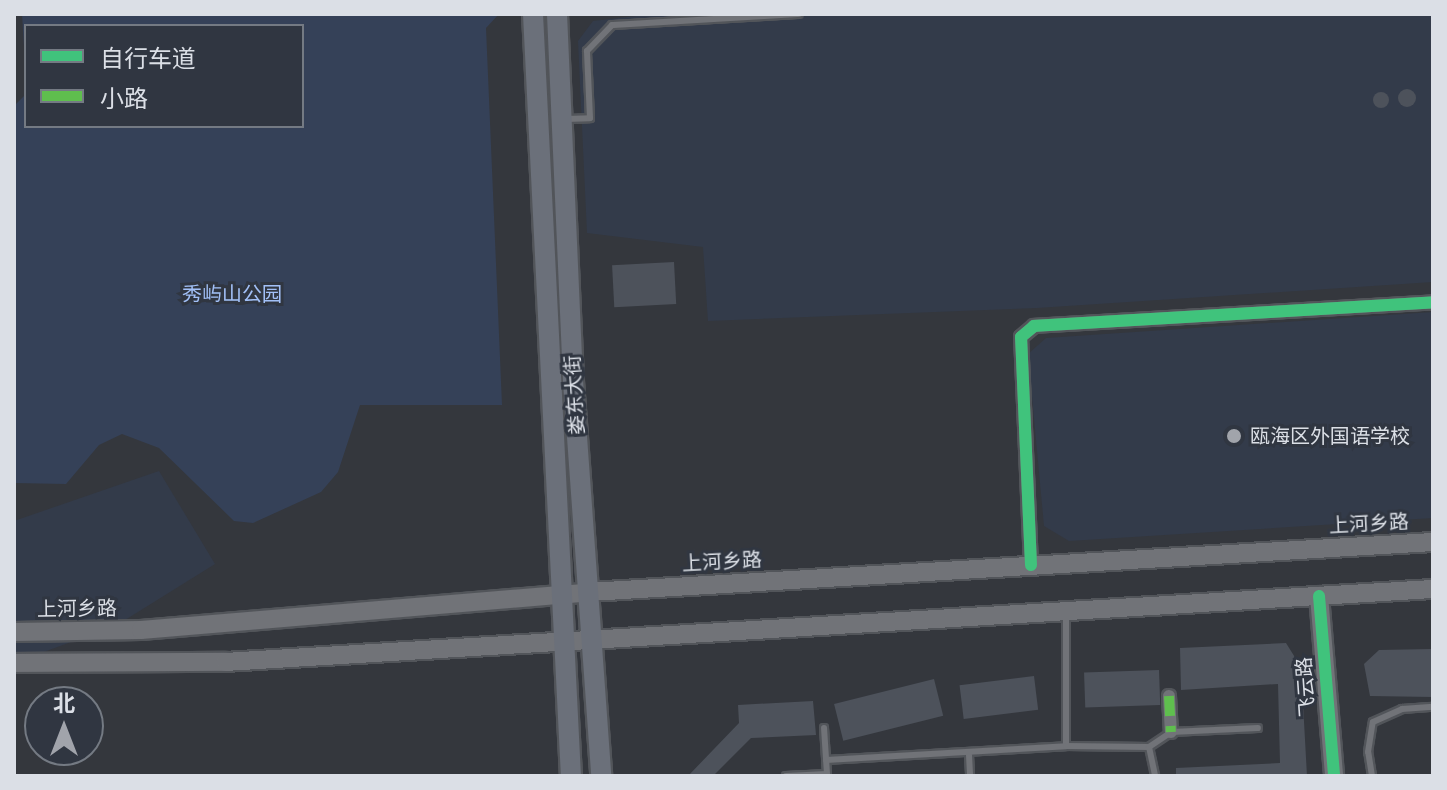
<!DOCTYPE html>
<html>
<head>
<meta charset="utf-8">
<style>
	body { margin:0 }
	#map { position:relative; width:1447px; height:790px; overflow:hidden; background:#34373d; font-family:"Fira Sans","Noto Sans SC",sans-serif }
	div>[style] { position:absolute }
	.built>* { inset:0; background:#333b4a }
	.green>* { inset:0; background:#354158 }
	.building>* { inset:0; background:#4d525b; transform-origin:0 0 }
	.round { border-radius:50% }
	.roads { filter:drop-shadow(2px 0 #52555a) drop-shadow(-2px 0 #52555a) drop-shadow(0 2px #52555a) drop-shadow(0 -2px #52555a) }
	.lane>* { height:6px; margin:-3px; padding:0 3px; transform-origin:3px; border-radius:3px; background:#717378 }
	.street>* { height:12px; margin:-6px; padding:0 6px; transform-origin:6px; border-radius:6px; background:#717378 }
	.secondary>* { height:18px; margin:-9px; padding:0 9px; transform-origin:9px; border-radius:9px; background:#717378 }
	.primary>* { height:20px; margin:-10px; padding:0 10px; transform-origin:10px; border-radius:10px; background:#6b707a }
	.quiet>* { height:10px; margin-top:-5px; transform-origin:0; background:repeating-linear-gradient(90deg,#5fbe4e 0 20px,transparent 0 30px) }
	.cycleway>* { height:12px; margin:-6px; padding:0 6px; transform-origin:6px; border-radius:6px; background:#40c37c }
	.dots>* { width:22px; height:22px; translate:-50% -50%; box-sizing:border-box; border:4px solid #303641; border-radius:50% }
	span { translate:-50% -50%; white-space:nowrap; text-align:center; line-height:1.15; -webkit-text-stroke:6px #303641; paint-order:stroke }
	.park-label { font-size:20px; color:#a2c0f7 }
	.street-label { font-size:20px; color:#dbdfe6 }
	.poi-label { font-size:20px; color:#dbdfe6 }
	.left { translate:0 -50%; text-align:left }
	.frame { position:absolute; inset:0; border:16px solid #dbdfe6; pointer-events:none }
	.legend { position:absolute; left:24px; top:24px; width:280px; height:104px; box-sizing:border-box; background:#303641; border:2px solid #747a83; margin:0; padding:10px 14px; list-style:none; font-size:24px; color:#dbdfe6 }
	.legend li { display:flex; align-items:center; gap:16px; height:40px }
	.legend b { width:40px; border:2px solid #747a83 }
	.north { position:absolute; left:24px; top:686px; width:80px; height:80px; box-sizing:border-box; background:#303641; border:2px solid #747a83; border-radius:50%; rotate:0deg; font-size:22px; font-weight:700; line-height:32px; text-align:center; color:#dbdfe6 }
	.north::after { content:''; display:block; margin:auto; width:28px; height:36px; background:#a1a4ab; clip-path:polygon(50% 0,100% 100%,50% 72%,0 100%) }
</style>
</head>
<body>
<div id="map">
	<div class="built">
		<div style="clip-path:polygon(653px 14px,1433px 14px,1433px 282px,1037px 308px,708px 321px,703px 247px,587px 233px,578px 41px,593px 21px)"></div>
		<div style="clip-path:polygon(1433px 312px,1433px 518px,1069px 541px,1044px 526px,1028px 354px,1046px 338px)"></div>
		<div style="clip-path:polygon(159px 471px,215px 564px,117px 625px,14px 663px,14px 521px)"></div>
	</div>
	<div class="green">
		<div style="clip-path:polygon(22px 14px,499px 14px,486px 28px,502px 405px,360px 405px,338px 472px,321px 492px,253px 523px,234px 521px,159px 448px,122px 434px,99px 445px,66px 484px,14px 483px,14px 106px,26px 94px,26px 126px,302px 126px,302px 26px,26px 26px,26px 79px)"></div>
	</div>
	<div class="building">
		<div class="round" style="left:1398px;top:89px;width:18px;height:18px"></div>
		<div class="round" style="left:1373px;top:92px;width:16px;height:16px"></div>
		<div style="left:674px;top:262px;width:42px;height:62px;rotate:87deg"></div>
		<div style="clip-path:polygon(1286px 643px,1301px 667px,1307px 776px,1176px 776px,1176px 768px,1280px 763px,1278px 684px,1181px 690px,1180px 648px)"></div>
		<div style="clip-path:polygon(1433px 649px,1433px 697px,1370px 696px,1364px 664px,1379px 650px)"></div>
		<div style="left:1159px;top:670px;width:35px;height:75px;rotate:88deg"></div>
		<div style="left:1034px;top:676px;width:34px;height:75px;rotate:83deg"></div>
		<div style="left:934px;top:679px;width:38px;height:103px;rotate:76deg"></div>
		<div style="clip-path:polygon(813px 701px,816px 735px,751px 738px,713px 776px,688px 776px,739px 723px,738px 705px)"></div>
	</div>
	<div class="roads">
		<div class="lane">
			<div style="left:566px;top:119px;width:24px;rotate:-2deg"></div>
			<div style="left:590px;top:118px;width:67px;rotate:-92.6deg"></div>
			<div style="left:587px;top:51px;width:36px;rotate:-46deg"></div>
			<div style="left:612px;top:25px;width:187px;rotate:-3.4deg"></div>
			<div style="left:1066px;top:746px;width:133px;rotate:-90deg"></div>
			<div style="left:1149px;top:747px;width:30px;rotate:78deg"></div>
			<div style="left:969px;top:755px;width:21px;rotate:87deg"></div>
			<div style="left:826px;top:760px;width:240px;rotate:-3.3deg"></div>
			<div style="left:1066px;top:746px;width:83px;rotate:0.7deg"></div>
			<div style="left:1149px;top:747px;width:27px;rotate:-34deg"></div>
			<div style="left:1171px;top:732px;width:87px;rotate:-2.6deg"></div>
			<div style="left:786px;top:776px;width:41px;rotate:-2.8deg"></div>
			<div style="left:827px;top:774px;width:46px;rotate:-93.7deg"></div>
			<div style="left:1372px;top:776px;width:24px;rotate:-99deg"></div>
			<div style="left:1368px;top:752px;width:30px;rotate:-81deg"></div>
			<div style="left:1373px;top:722px;width:32px;rotate:-24deg"></div>
			<div style="left:1402px;top:709px;width:31px;rotate:-4deg"></div>
		</div>
		<div class="street">
			<div style="left:1031px;top:565px;width:228px;rotate:-92.5deg"></div>
			<div style="left:1021px;top:337px;width:17px;rotate:-40deg"></div>
			<div style="left:1034px;top:326px;width:400px;rotate:-3.4deg"></div>
			<div style="left:1169px;top:696px;width:36px;rotate:87deg"></div>
		</div>
		<div class="secondary">
			<div style="left:1319px;top:596px;width:181px;rotate:85.2deg"></div>
			<div style="left:14px;top:632px;width:127px;rotate:-0.9deg"></div>
			<div style="left:141px;top:630px;width:450px;rotate:-4.8deg"></div>
			<div style="left:589px;top:592px;width:845px;rotate:-3.39deg"></div>
			<div style="left:14px;top:663px;width:211px;rotate:-0.3deg"></div>
			<div style="left:225px;top:662px;width:1210px;rotate:-3.46deg"></div>
		</div>
		<div class="primary">
			<div style="left:533px;top:14px;width:763px;rotate:87.15deg"></div>
			<div style="left:557px;top:14px;width:367px;rotate:87.5deg"></div>
			<div style="left:573px;top:381px;width:396px;rotate:85.9deg"></div>
		</div>
	</div>
	<div class="quiet">
		<div style="left:1169px;top:696px;width:36px;rotate:87deg"></div>
	</div>
	<div class="cycleway">
		<div style="left:1031px;top:565px;width:228px;rotate:-92.5deg"></div>
		<div style="left:1021px;top:337px;width:17px;rotate:-40deg"></div>
		<div style="left:1034px;top:326px;width:400px;rotate:-3.4deg"></div>
		<div style="left:1319px;top:596px;width:181px;rotate:85.2deg"></div>
	</div>
	<div class="dots">
		<div style="left:1234px;top:436px;background:#a1a4ab"></div>
	</div>
	<div class="park-label">
		<span style="left:232px;top:294px">秀屿山公园</span>
	</div>
	<div class="street-label">
		<span style="left:575px;top:395px;rotate:-94deg">娄东大街</span>
		<span style="left:1369px;top:524px;rotate:-3deg">上河乡路</span>
		<span style="left:722px;top:562px;rotate:-3deg">上河乡路</span>
		<span style="left:77px;top:609px;rotate:-1deg">上河乡路</span>
		<span style="left:1306px;top:687px;rotate:-94deg">飞云路</span>
	</div>
	<div class="poi-label">
		<span class="left" style="left:1250px;top:436px">瓯海区外国语学校</span>
	</div>
	<div class="frame"></div>
	<ul class="legend">
	<li><b style="height:10px;background:#40c37c"></b>自行车道</li>
	<li><b style="height:10px;background:#5fbe4e"></b>小路</li>
	</ul>
	<div class="north">北</div>
</div>
</body>
</html>
